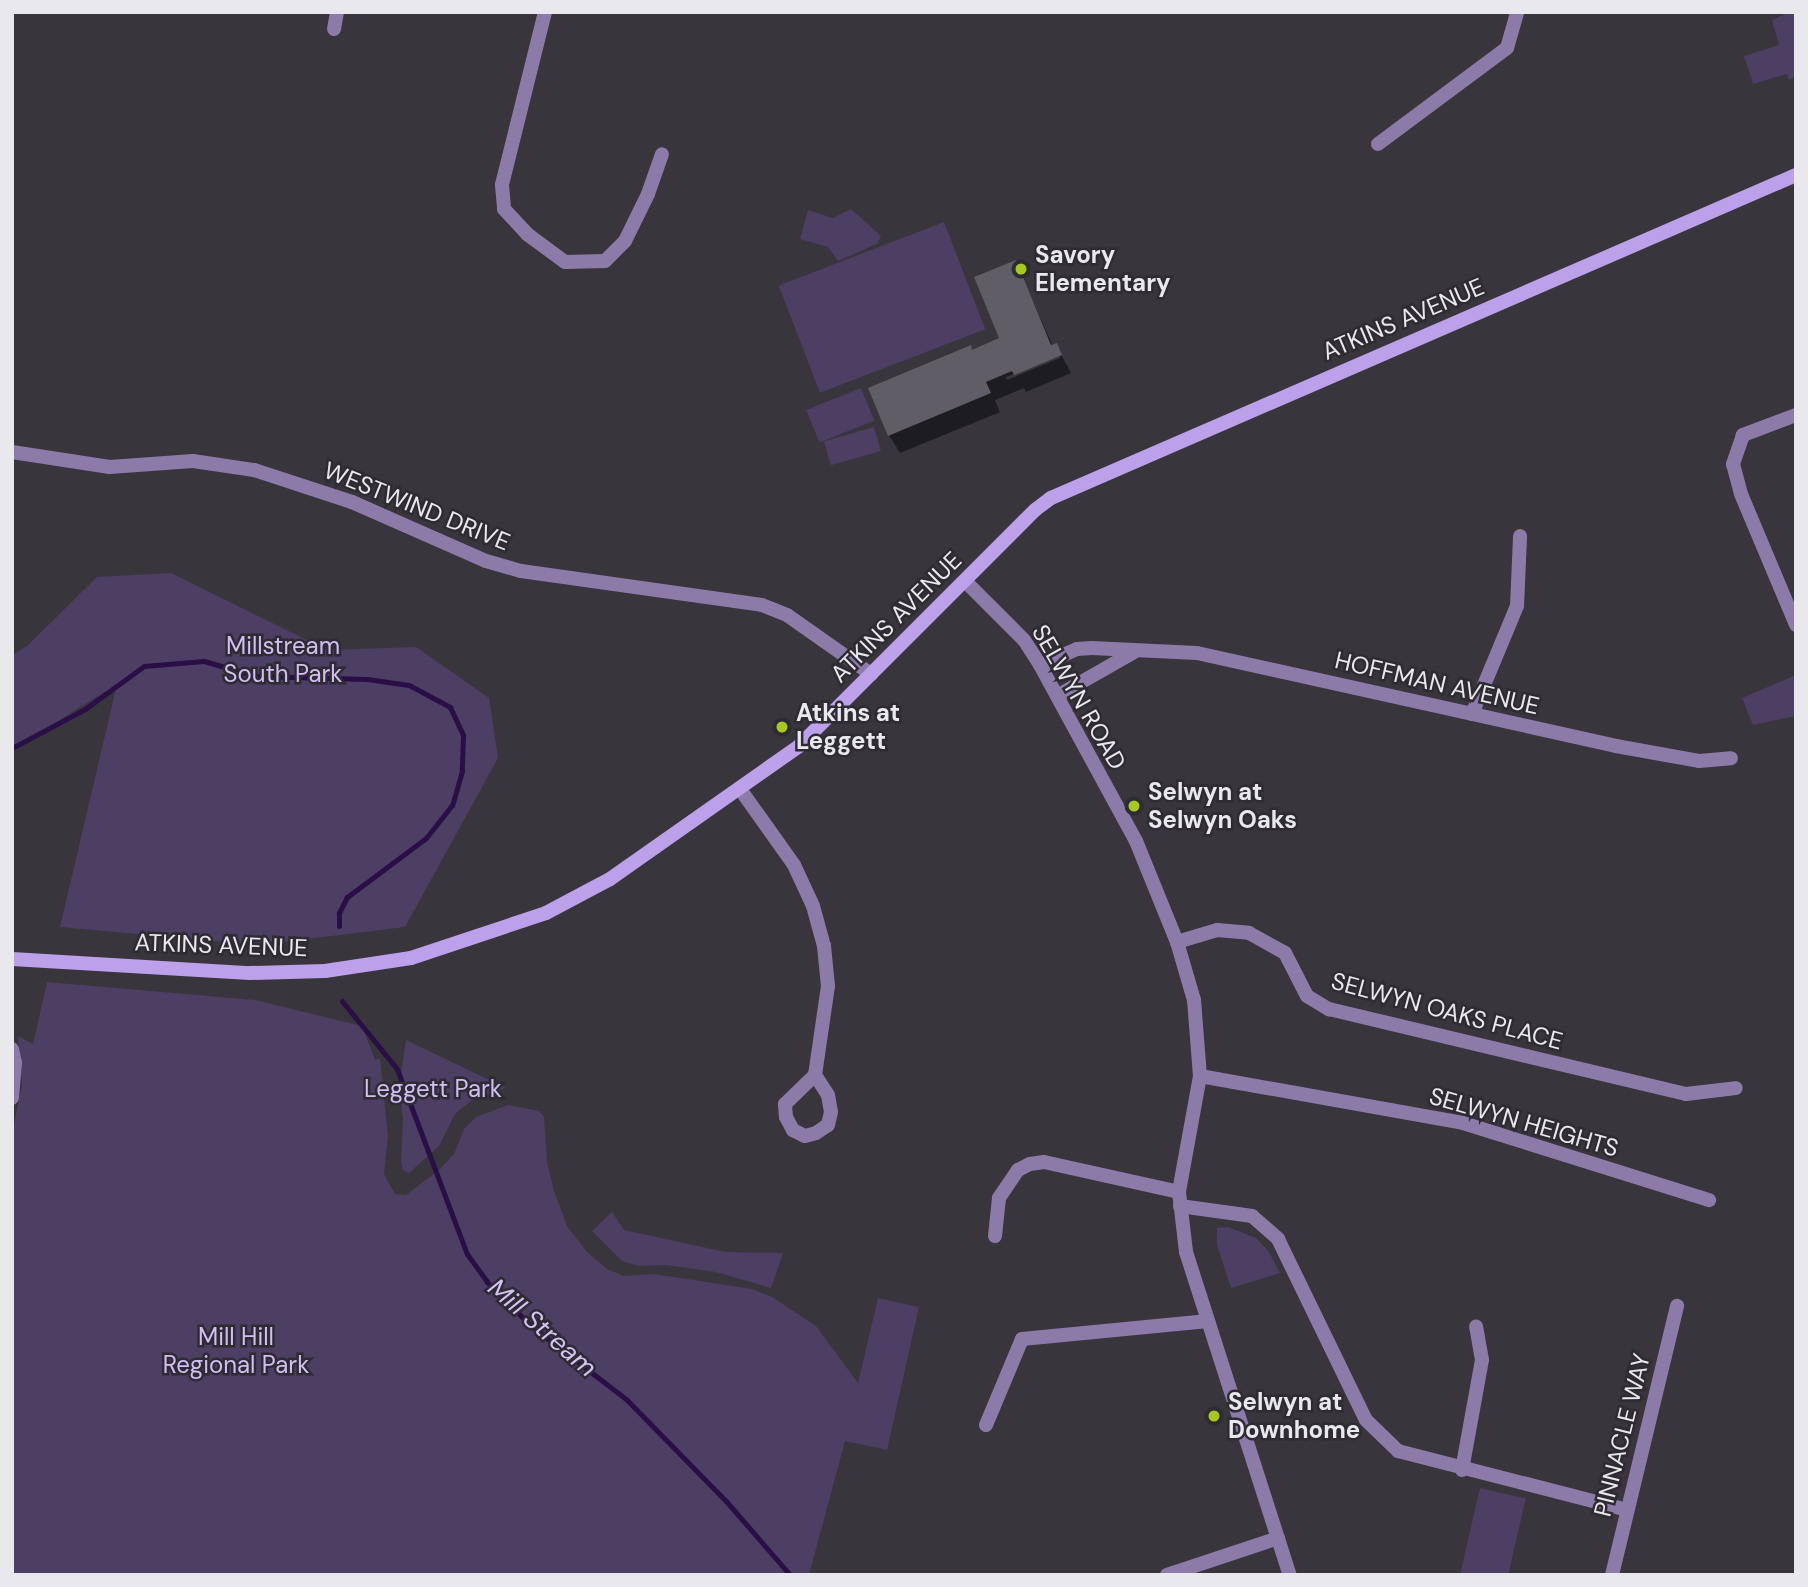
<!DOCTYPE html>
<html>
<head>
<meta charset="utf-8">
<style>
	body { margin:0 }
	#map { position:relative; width:1808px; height:1587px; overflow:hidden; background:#38353d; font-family:"DM Sans",sans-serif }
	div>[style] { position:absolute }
	.green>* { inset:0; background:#4d3e64; transform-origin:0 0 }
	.shadow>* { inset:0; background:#0007 }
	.stream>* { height:5px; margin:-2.5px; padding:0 2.5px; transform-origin:2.5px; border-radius:2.5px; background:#290f45 }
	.building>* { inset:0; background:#605d66 }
	.street>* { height:14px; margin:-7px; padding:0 7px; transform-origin:7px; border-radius:7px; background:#8c7ba9 }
	.secondary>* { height:14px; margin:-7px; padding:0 7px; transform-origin:7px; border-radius:7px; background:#bca0e9 }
	.dots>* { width:19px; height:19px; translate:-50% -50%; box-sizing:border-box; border:4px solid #2e2b33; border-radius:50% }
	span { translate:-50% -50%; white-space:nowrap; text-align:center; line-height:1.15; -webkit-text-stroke:5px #2e2b33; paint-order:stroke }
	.poi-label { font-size:24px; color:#e9e8ed; font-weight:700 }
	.left { translate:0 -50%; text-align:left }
	.street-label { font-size:24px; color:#e9e8ed }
	.park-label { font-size:24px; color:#d1bef3 }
	.water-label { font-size:26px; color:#d4c1f6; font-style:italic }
	.frame { position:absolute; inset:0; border:14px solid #e9e8ed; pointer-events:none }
</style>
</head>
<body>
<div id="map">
	<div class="green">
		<div style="clip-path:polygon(1790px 12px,1796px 12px,1796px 77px,1789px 80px,1787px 74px,1753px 84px,1744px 56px,1779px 45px,1772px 20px)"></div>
		<div style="clip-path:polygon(851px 209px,881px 236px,877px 244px,838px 261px,828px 247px,800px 239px,808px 210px,833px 218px)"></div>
		<div style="left:944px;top:222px;width:115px;height:177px;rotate:69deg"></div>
		<div style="left:861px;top:388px;width:35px;height:59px;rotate:68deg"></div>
		<div style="left:874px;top:427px;width:25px;height:52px;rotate:74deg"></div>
		<div style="clip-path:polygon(171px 573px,327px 650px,416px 647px,489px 698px,498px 758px,405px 927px,258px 945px,60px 927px,117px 684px,12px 750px,12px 655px,27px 646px,97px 577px)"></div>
		<div style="clip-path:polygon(1796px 675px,1796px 716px,1753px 725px,1742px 698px)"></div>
		<div style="clip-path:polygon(47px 982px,255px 1000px,362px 1026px,375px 1060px,380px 1058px,388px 1136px,384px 1174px,395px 1194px,406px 1195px,438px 1171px,454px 1154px,464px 1129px,476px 1117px,508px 1105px,539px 1111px,544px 1117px,547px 1162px,554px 1191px,567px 1226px,587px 1252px,607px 1269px,624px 1276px,654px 1274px,752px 1289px,772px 1297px,816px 1326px,858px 1383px,878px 1298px,919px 1307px,887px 1450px,845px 1441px,809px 1575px,12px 1575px,12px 1134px,22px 1084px,18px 1036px,33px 1044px)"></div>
		<div style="clip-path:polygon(406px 1040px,506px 1088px,472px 1100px,455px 1114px,439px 1146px,409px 1173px,403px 1170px,401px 1162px,403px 1118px,399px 1088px)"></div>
		<div style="clip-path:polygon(612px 1212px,624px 1230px,726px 1252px,783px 1253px,771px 1288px,716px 1272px,666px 1265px,639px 1266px,622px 1261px,592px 1231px)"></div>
		<div style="clip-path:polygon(1228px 1227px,1256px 1238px,1269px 1252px,1280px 1273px,1231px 1288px,1217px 1245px,1217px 1228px)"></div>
		<div style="left:1480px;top:1488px;width:47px;height:87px;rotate:13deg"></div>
	</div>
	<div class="shadow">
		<div style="clip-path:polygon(evenodd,1015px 262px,1053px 346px,1056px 345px,1071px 373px,1026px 392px,1024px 388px,995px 400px,1000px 412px,900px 453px,889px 435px,972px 352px,1002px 339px,1015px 262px,1060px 354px,1060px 358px,1007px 380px,1006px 377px,1060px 354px)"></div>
	</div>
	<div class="stream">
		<div style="left:12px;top:748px;width:83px;rotate:-28.1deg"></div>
		<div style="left:85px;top:709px;width:73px;rotate:-36.1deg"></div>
		<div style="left:144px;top:666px;width:60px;rotate:-4.8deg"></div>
		<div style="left:204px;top:661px;width:54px;rotate:16.1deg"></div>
		<div style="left:256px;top:676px;width:111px;rotate:1.5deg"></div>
		<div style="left:367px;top:679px;width:42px;rotate:8.1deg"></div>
		<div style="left:409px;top:685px;width:47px;rotate:28.2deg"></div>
		<div style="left:450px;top:707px;width:31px;rotate:65deg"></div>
		<div style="left:463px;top:735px;width:36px;rotate:92deg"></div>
		<div style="left:462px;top:771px;width:35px;rotate:106deg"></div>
		<div style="left:452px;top:805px;width:42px;rotate:128.2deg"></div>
		<div style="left:426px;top:838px;width:99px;rotate:143.2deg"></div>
		<div style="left:347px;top:897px;width:18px;rotate:117deg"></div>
		<div style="left:339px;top:913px;width:13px;rotate:90deg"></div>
		<div style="left:342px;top:1001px;width:87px;rotate:51deg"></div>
		<div style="left:397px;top:1069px;width:198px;rotate:69.3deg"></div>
		<div style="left:467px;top:1254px;width:34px;rotate:54deg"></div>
		<div style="left:487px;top:1282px;width:62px;rotate:45deg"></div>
		<div style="left:531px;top:1326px;width:121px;rotate:37.6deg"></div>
		<div style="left:627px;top:1400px;width:141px;rotate:45.6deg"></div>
		<div style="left:726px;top:1501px;width:98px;rotate:49.1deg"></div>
	</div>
	<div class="building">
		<div style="clip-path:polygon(1016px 260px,1051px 345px,1057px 343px,1062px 355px,1014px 375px,1012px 371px,986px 382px,991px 393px,888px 436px,868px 388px,971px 345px,972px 350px,999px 338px,974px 277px)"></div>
	</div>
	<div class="street">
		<div style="left:545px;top:12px;width:178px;rotate:104deg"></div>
		<div style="left:502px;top:185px;width:24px;rotate:85deg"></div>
		<div style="left:504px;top:209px;width:34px;rotate:47deg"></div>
		<div style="left:527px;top:234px;width:47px;rotate:36.4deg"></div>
		<div style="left:565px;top:262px;width:40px;rotate:-1.4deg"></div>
		<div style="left:605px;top:261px;width:28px;rotate:-45deg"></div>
		<div style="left:625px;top:241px;width:52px;rotate:-63.9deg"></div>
		<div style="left:648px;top:194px;width:42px;rotate:-70.7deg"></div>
		<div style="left:334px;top:29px;width:17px;rotate:-80deg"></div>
		<div style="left:1378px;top:144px;width:161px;rotate:-36.7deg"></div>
		<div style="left:1507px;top:48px;width:37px;rotate:-74deg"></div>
		<div style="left:1796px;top:415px;width:57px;rotate:159.3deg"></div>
		<div style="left:1743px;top:435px;width:31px;rotate:109deg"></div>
		<div style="left:1733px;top:464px;width:31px;rotate:75deg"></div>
		<div style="left:1741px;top:494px;width:142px;rotate:67.2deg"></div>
		<div style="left:12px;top:452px;width:99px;rotate:8.7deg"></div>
		<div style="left:110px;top:467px;width:83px;rotate:-4.1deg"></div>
		<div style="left:193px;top:461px;width:62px;rotate:8.4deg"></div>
		<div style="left:254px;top:470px;width:103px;rotate:18.1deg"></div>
		<div style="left:352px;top:502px;width:146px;rotate:23.8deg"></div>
		<div style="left:486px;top:561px;width:36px;rotate:16deg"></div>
		<div style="left:521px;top:571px;width:243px;rotate:8deg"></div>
		<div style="left:762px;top:605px;width:27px;rotate:22deg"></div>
		<div style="left:787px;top:615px;width:103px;rotate:35.1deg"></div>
		<div style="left:965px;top:581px;width:83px;rotate:45deg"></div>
		<div style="left:1024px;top:640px;width:30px;rotate:57deg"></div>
		<div style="left:1040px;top:665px;width:200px;rotate:61.4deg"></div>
		<div style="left:1136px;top:841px;width:109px;rotate:67.9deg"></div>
		<div style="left:1177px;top:942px;width:60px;rotate:73.7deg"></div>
		<div style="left:1194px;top:1000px;width:76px;rotate:85.5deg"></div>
		<div style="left:1200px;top:1076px;width:118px;rotate:100.3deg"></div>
		<div style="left:1179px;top:1192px;width:60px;rotate:83.3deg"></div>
		<div style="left:1186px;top:1252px;width:339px;rotate:72.2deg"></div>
		<div style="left:1040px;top:665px;width:40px;rotate:-23.4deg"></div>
		<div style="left:1077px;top:649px;width:15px;rotate:-4deg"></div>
		<div style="left:1092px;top:648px;width:105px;rotate:2.7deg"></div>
		<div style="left:1197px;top:653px;width:429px;rotate:12.5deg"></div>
		<div style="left:1616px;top:746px;width:84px;rotate:10.2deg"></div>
		<div style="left:1699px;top:761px;width:32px;rotate:-5deg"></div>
		<div style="left:1057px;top:696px;width:89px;rotate:-29.7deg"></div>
		<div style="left:1472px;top:714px;width:117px;rotate:-67.4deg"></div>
		<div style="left:1517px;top:606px;width:70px;rotate:-87.5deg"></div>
		<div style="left:740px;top:789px;width:93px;rotate:54.6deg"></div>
		<div style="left:794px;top:865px;width:45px;rotate:65.1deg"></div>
		<div style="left:813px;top:906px;width:41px;rotate:74.6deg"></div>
		<div style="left:824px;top:946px;width:40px;rotate:84.3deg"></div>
		<div style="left:828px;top:986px;width:90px;rotate:98.3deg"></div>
		<div style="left:815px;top:1075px;width:42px;rotate:136deg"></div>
		<div style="left:785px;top:1104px;width:13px;rotate:86deg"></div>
		<div style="left:786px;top:1117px;width:15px;rotate:62deg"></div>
		<div style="left:793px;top:1130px;width:13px;rotate:27deg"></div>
		<div style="left:805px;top:1136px;width:11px;rotate:-15deg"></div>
		<div style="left:816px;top:1133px;width:14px;rotate:-34deg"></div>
		<div style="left:828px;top:1125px;width:13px;rotate:-77deg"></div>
		<div style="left:831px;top:1112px;width:17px;rotate:-100deg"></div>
		<div style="left:828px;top:1095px;width:24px;rotate:-123deg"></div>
		<div style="left:1177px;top:942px;width:42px;rotate:-16.7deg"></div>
		<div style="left:1217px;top:930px;width:32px;rotate:5deg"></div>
		<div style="left:1249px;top:933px;width:41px;rotate:29.1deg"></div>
		<div style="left:1285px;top:953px;width:48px;rotate:62.9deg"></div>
		<div style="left:1307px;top:996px;width:26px;rotate:31deg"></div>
		<div style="left:1329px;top:1009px;width:367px;rotate:13.4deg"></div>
		<div style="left:1686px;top:1094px;width:50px;rotate:-6.8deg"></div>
		<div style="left:12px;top:1049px;width:14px;rotate:78deg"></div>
		<div style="left:15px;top:1063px;width:35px;rotate:95deg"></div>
		<div style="left:1200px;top:1076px;width:267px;rotate:10.1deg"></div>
		<div style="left:1463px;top:1123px;width:258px;rotate:17.4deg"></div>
		<div style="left:1180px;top:1206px;width:73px;rotate:7.9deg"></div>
		<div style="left:1252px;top:1216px;width:35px;rotate:41deg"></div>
		<div style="left:1278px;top:1239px;width:201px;rotate:64.1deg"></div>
		<div style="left:1366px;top:1420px;width:45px;rotate:44.1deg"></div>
		<div style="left:1398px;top:1451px;width:236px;rotate:14.4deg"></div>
		<div style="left:995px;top:1236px;width:38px;rotate:-84deg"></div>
		<div style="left:999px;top:1198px;width:34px;rotate:-56deg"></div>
		<div style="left:1018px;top:1170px;width:13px;rotate:-27deg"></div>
		<div style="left:1030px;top:1164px;width:14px;rotate:-8deg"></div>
		<div style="left:1044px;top:1162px;width:138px;rotate:12.5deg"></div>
		<div style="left:986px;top:1425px;width:93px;rotate:-67.3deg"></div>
		<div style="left:1022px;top:1339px;width:187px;rotate:-5.5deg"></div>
		<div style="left:1462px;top:1470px;width:112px;rotate:-79.7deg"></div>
		<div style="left:1482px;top:1360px;width:34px;rotate:-100deg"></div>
		<div style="left:1167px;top:1575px;width:117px;rotate:-18.4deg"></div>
		<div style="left:1612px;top:1575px;width:277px;rotate:-76.4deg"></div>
	</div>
	<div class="secondary">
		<div style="left:12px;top:959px;width:238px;rotate:3.4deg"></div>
		<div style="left:250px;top:973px;width:75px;rotate:-1.5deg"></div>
		<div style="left:325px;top:971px;width:87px;rotate:-8.6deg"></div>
		<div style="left:411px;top:958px;width:142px;rotate:-18.4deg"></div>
		<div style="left:546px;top:913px;width:72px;rotate:-28deg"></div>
		<div style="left:610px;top:879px;width:231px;rotate:-35.1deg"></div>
		<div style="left:799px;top:746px;width:334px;rotate:-45deg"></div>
		<div style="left:1035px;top:510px;width:20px;rotate:-37deg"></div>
		<div style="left:1051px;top:498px;width:812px;rotate:-23.44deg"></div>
	</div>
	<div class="dots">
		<div style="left:1021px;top:269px;background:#a6c821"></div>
		<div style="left:782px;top:727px;background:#a6c821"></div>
		<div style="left:1134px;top:806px;background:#a6c821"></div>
		<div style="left:1214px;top:1416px;background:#a6c821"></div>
	</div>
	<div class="poi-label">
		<span class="left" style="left:1035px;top:269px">Savory<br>Elementary</span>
		<span class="left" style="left:796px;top:727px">Atkins at<br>Leggett</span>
		<span class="left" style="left:1148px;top:806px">Selwyn at<br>Selwyn Oaks</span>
		<span class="left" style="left:1228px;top:1416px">Selwyn at<br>Downhome</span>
	</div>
	<div class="street-label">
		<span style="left:1403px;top:319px;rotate:-23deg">ATKINS AVENUE</span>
		<span style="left:417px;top:506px;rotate:22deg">WESTWIND DRIVE</span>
		<span style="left:896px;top:617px;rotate:-45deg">ATKINS AVENUE</span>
		<span style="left:1437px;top:683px;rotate:13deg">HOFFMAN AVENUE</span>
		<span style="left:1079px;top:697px;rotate:60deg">SELWYN ROAD</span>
		<span style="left:221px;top:945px;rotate:2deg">ATKINS AVENUE</span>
		<span style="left:1447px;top:1011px;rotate:15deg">SELWYN OAKS PLACE</span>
		<span style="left:1524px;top:1122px;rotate:16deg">SELWYN HEIGHTS</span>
		<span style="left:1622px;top:1435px;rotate:-76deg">PINNACLE WAY</span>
	</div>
	<div class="park-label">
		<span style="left:283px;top:660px">Millstream<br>South Park</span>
		<span style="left:433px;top:1089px">Leggett Park</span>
		<span style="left:236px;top:1351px">Mill Hill<br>Regional Park</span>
	</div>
	<div class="water-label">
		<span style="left:542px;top:1328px;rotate:41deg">Mill Stream</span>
	</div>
	<div class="frame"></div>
</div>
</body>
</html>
